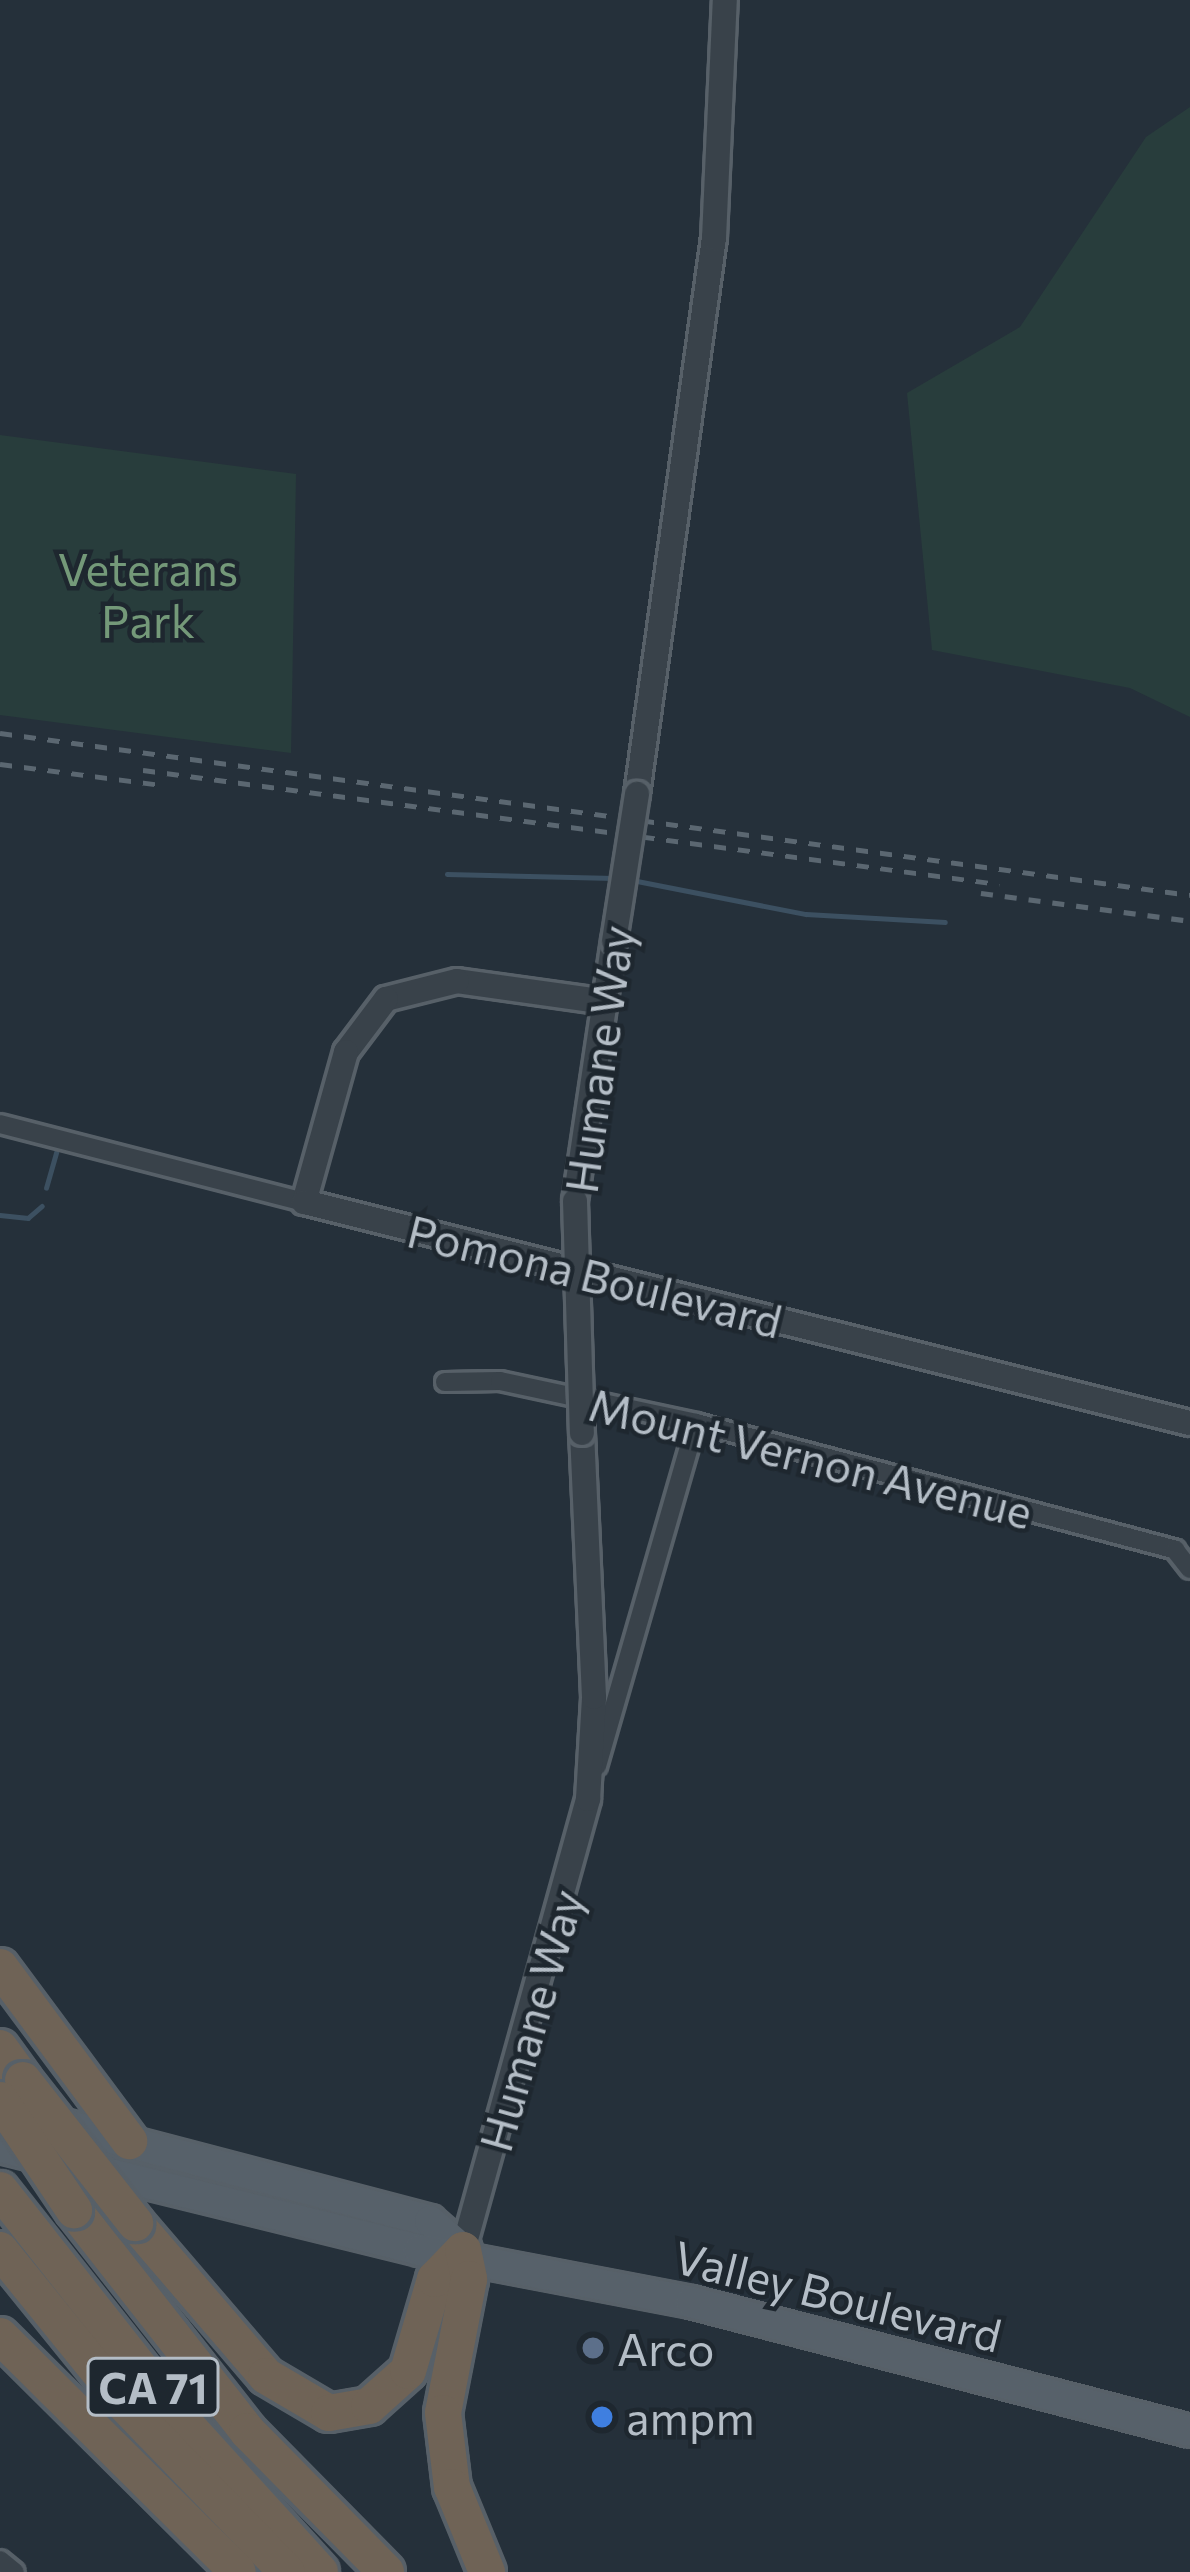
<!DOCTYPE html>
<html>
<head>
<meta charset="utf-8">
<style>
	body { margin:0 }
	#map { position:relative; width:1190px; height:2572px; overflow:hidden; background:#25303a; font-family:Commissioner,sans-serif }
	div>[style] { position:absolute }
	.green>* { inset:0; background:#283d3c }
	.stream>* { height:4.5px; margin:-2.25px; padding:0 2.25px; transform-origin:2.25px; border-radius:2.25px; background:#3c5061 }
	.roads { filter:drop-shadow(3px 0 #576068) drop-shadow(-3px 0 #576068) drop-shadow(0 3px #576068) drop-shadow(0 -3px #576068) }
	.minor>* { height:18px; margin:-9px; padding:0 9px; transform-origin:9px; border-radius:9px; background:#39424a }
	.tertiary>* { height:24px; margin:-12px; padding:0 12px; transform-origin:12px; border-radius:12px; background:#39424a }
	.primary>* { height:30px; margin:-15px; padding:0 15px; transform-origin:15px; border-radius:15px; background:#57616a }
	.motorway>* { height:36px; margin:-18px; padding:0 18px; transform-origin:18px; border-radius:18px; background:#6f6356 }
	.rail>* { height:4.5px; margin-top:-2.25px; transform-origin:0; background:repeating-linear-gradient(90deg,#5b6771 0 12px,transparent 0 24px) }
	.bridges { filter:drop-shadow(3px 0 #576068) drop-shadow(-3px 0 #576068) drop-shadow(0 3px #576068) drop-shadow(0 -3px #576068) }
	.tertiary-bridge>* { height:24px; margin:-12px; padding:0 12px; transform-origin:12px; border-radius:12px; background:#39424a }
	.motorway-bridge>* { height:36px; margin:-18px; padding:0 18px; transform-origin:18px; border-radius:18px; background:#6f6356 }
	.dots>* { width:33px; height:33px; translate:-50% -50%; box-sizing:border-box; border:6px solid #1e272f; border-radius:50% }
	span { translate:-50% -50%; white-space:nowrap; text-align:center; line-height:1.15; -webkit-text-stroke:9px #1e272f; paint-order:stroke }
	.shield-label span { padding:3px 9px; background:#1e272f; border:3px solid; border-radius:9px; -webkit-text-stroke-width:0 }
	.shield-label { font-size:42px; color:#b4bdc6; font-weight:700 }
	.park-label { font-size:45px; color:#749979 }
	.street-label { font-size:45px; color:#b4bdc6 }
	.poi-label { font-size:45px; color:#b4bdc6 }
	.left { translate:0 -50%; text-align:left }
</style>
</head>
<body>
<div id="map">
	<div class="green">
		<div style="clip-path:polygon(1190px 107px,1190px 717px,1130px 688px,932px 650px,907px 393px,1020px 327px,1146px 137px)"></div>
		<div style="clip-path:polygon(0 435px,296px 474px,291px 753px,0 715px)"></div>
	</div>
	<div class="stream">
		<div style="left:447px;top:874px;width:167px;rotate:1.4deg"></div>
		<div style="left:632px;top:880px;width:177px;rotate:11.1deg"></div>
		<div style="left:806px;top:914px;width:139px;rotate:3.3deg"></div>
		<div style="left:46px;top:1188px;width:37px;rotate:-74deg"></div>
		<div style="left:0;top:1215px;width:28px;rotate:6deg"></div>
		<div style="left:28px;top:1218px;width:18px;rotate:-41deg"></div>
	</div>
	<div class="roads">
		<div class="minor">
			<div style="left:0;top:1124px;width:314px;rotate:14.4deg"></div>
			<div style="left:445px;top:1382px;width:55px;rotate:-1deg"></div>
			<div style="left:500px;top:1381px;width:200px;rotate:12.1deg"></div>
			<div style="left:696px;top:1423px;width:496px;rotate:14.8deg"></div>
			<div style="left:1175px;top:1550px;width:24px;rotate:52deg"></div>
			<div style="left:597px;top:1766px;width:357px;rotate:-73.9deg"></div>
			<div style="left:0;top:2560px;width:19px;rotate:39deg"></div>
		</div>
		<div class="tertiary">
			<div style="left:637px;top:794px;width:561px;rotate:-82.12deg"></div>
			<div style="left:714px;top:238px;width:238px;rotate:-87.4deg"></div>
			<div style="left:599px;top:1001px;width:143px;rotate:-172deg"></div>
			<div style="left:457px;top:981px;width:73px;rotate:165.8deg"></div>
			<div style="left:386px;top:999px;width:66px;rotate:127deg"></div>
			<div style="left:346px;top:1052px;width:156px;rotate:105.6deg"></div>
			<div style="left:304px;top:1202px;width:913px;rotate:14.01deg"></div>
			<div style="left:575px;top:1201px;width:263px;rotate:-81.5deg"></div>
			<div style="left:463px;top:2250px;width:468px;rotate:-74.5deg"></div>
			<div style="left:588px;top:1799px;width:102px;rotate:-86.6deg"></div>
			<div style="left:594px;top:1697px;width:264px;rotate:-92.6deg"></div>
		</div>
		<div class="primary">
			<div style="left:49px;top:2121px;width:394px;rotate:14.7deg"></div>
			<div style="left:430px;top:2221px;width:44px;rotate:41.3deg"></div>
			<div style="left:0;top:2147px;width:431px;rotate:13.8deg"></div>
			<div style="left:419px;top:2250px;width:277px;rotate:10.8deg"></div>
			<div style="left:691px;top:2302px;width:515px;rotate:14.49deg"></div>
		</div>
		<div class="motorway">
			<div style="left:0;top:1967px;width:217px;rotate:53.4deg"></div>
			<div style="left:0;top:2048px;width:39px;rotate:54deg"></div>
			<div style="left:0;top:2190px;width:288px;rotate:51.8deg"></div>
			<div style="left:178px;top:2416px;width:211px;rotate:47.7deg"></div>
			<div style="left:74px;top:2210px;width:281px;rotate:51.9deg"></div>
			<div style="left:247px;top:2431px;width:198px;rotate:45.4deg"></div>
			<div style="left:135px;top:2223px;width:201px;rotate:49.4deg"></div>
			<div style="left:266px;top:2376px;width:73px;rotate:30.4deg"></div>
			<div style="left:329px;top:2413px;width:41px;rotate:-9.9deg"></div>
			<div style="left:369px;top:2406px;width:52px;rotate:-41.9deg"></div>
			<div style="left:408px;top:2371px;width:96px;rotate:-73.6deg"></div>
			<div style="left:435px;top:2279px;width:40px;rotate:-46deg"></div>
			<div style="left:0;top:2250px;width:202px;rotate:51deg"></div>
			<div style="left:127px;top:2407px;width:230px;rotate:45.9deg"></div>
			<div style="left:463px;top:2250px;width:30px;rotate:78deg"></div>
			<div style="left:469px;top:2279px;width:136px;rotate:101deg"></div>
			<div style="left:443px;top:2413px;width:75px;rotate:83.1deg"></div>
			<div style="left:452px;top:2487px;width:92px;rotate:67.6deg"></div>
			<div style="left:0;top:2336px;width:335px;rotate:44.8deg"></div>
		</div>
	</div>
	<div class="rail">
		<div style="left:0;top:733px;width:1201px;rotate:7.75deg"></div>
		<div style="left:0;top:764px;width:162px;rotate:7.4deg"></div>
		<div style="left:143px;top:770px;width:864px;rotate:7.59deg"></div>
		<div style="left:981px;top:893px;width:211px;rotate:7.6deg"></div>
	</div>
	<div class="bridges">
		<div class="tertiary-bridge">
			<div style="left:614px;top:941px;width:149px;rotate:-81.1deg"></div>
			<div style="left:575px;top:1201px;width:232px;rotate:88.3deg"></div>
		</div>
		<div class="motorway-bridge">
			<div style="left:23px;top:2080px;width:182px;rotate:51.9deg"></div>
			<div style="left:0;top:2100px;width:133px;rotate:56.1deg"></div>
		</div>
	</div>
	<div class="dots">
		<div style="left:593px;top:2348px;background:#5c6f8a"></div>
		<div style="left:602px;top:2417px;background:#3f7fe0"></div>
	</div>
	<div class="shield-label">
		<span style="left:153px;top:2387px">CA 71</span>
	</div>
	<div class="park-label">
		<span style="left:148px;top:594px">Veterans<br>Park</span>
	</div>
	<div class="street-label">
		<span style="left:598px;top:1059px;rotate:-82deg">Humane Way</span>
		<span style="left:595px;top:1275px;rotate:14deg">Pomona Boulevard</span>
		<span style="left:811px;top:1457px;rotate:14deg">Mount Vernon Avenue</span>
		<span style="left:530px;top:2020px;rotate:-74deg">Humane Way</span>
		<span style="left:838px;top:2295px;rotate:14deg">Valley Boulevard</span>
	</div>
	<div class="poi-label">
		<span class="left" style="left:617px;top:2348px">Arco</span>
		<span class="left" style="left:626px;top:2417px">ampm</span>
	</div>
</div>
</body>
</html>
